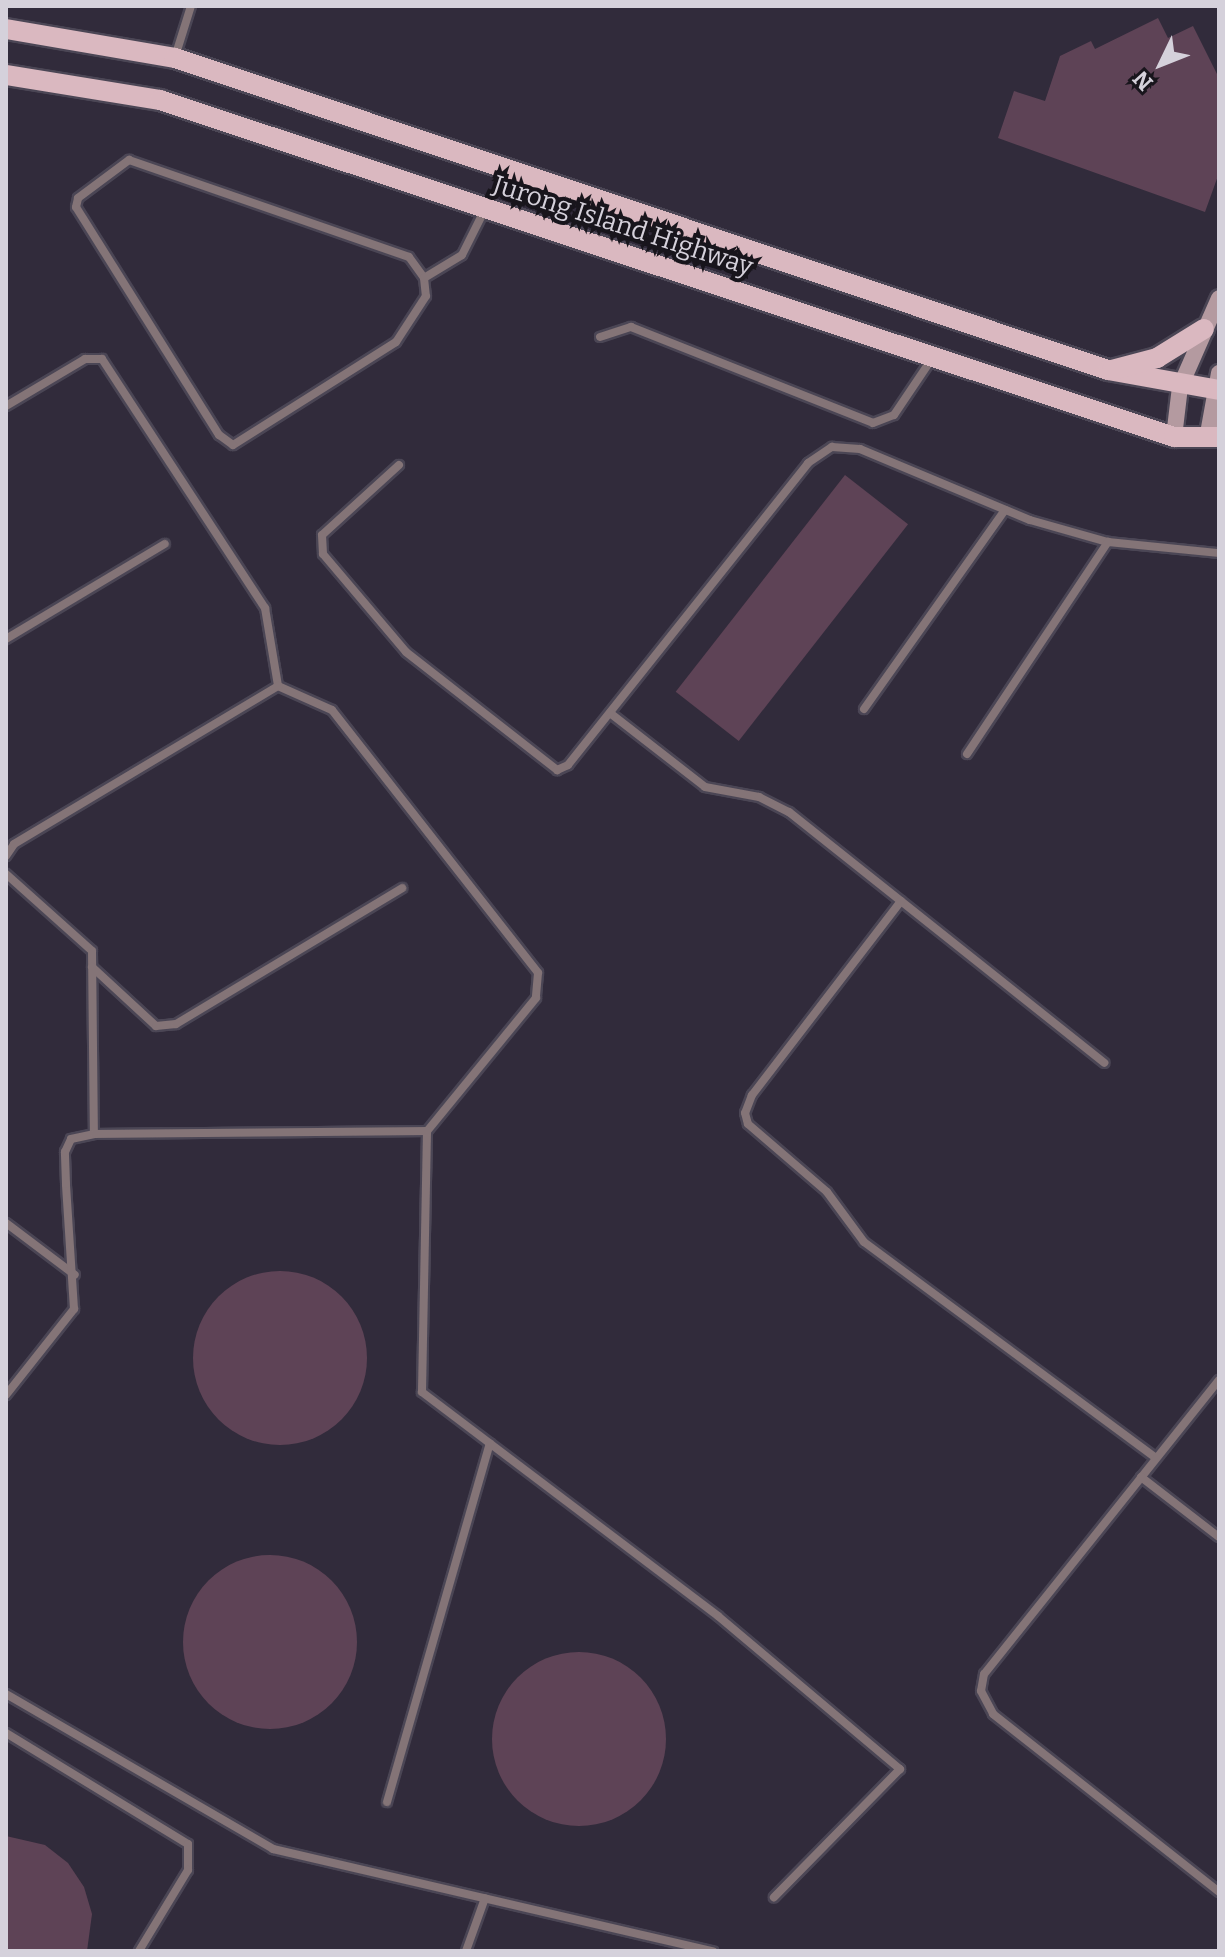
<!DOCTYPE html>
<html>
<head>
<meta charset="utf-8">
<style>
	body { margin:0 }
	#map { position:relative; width:1225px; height:1957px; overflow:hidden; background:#312b3b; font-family:Bitter,serif }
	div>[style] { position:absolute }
	.building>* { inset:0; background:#5e4356; transform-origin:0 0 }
	.round { border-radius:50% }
	.roads { filter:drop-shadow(2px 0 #4b4655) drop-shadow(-2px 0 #4b4655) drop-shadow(0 2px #4b4655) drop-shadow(0 -2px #4b4655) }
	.lane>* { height:8px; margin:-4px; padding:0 4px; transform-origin:4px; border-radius:4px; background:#847477 }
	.secondary>* { height:16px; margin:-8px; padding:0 8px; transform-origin:8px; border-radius:8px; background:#b49aa0 }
	.primary>* { height:20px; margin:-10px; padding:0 10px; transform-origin:10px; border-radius:10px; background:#dab8c0 }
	span { translate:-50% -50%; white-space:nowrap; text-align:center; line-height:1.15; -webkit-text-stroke:8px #18151c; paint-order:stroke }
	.street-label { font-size:26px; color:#d5d1db }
	.frame { position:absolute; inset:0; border:8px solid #d5d1db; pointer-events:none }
	.north { position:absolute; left:1121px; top:24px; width:80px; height:80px; -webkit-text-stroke:6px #18151c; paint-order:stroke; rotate:227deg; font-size:22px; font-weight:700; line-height:32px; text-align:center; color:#d5d1db }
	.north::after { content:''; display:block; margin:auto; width:28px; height:36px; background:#d5d1db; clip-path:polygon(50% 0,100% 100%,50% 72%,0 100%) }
</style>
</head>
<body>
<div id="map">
	<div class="building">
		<div style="clip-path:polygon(1158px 18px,1168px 38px,1193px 26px,1219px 78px,1219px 173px,1205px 212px,998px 138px,1014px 91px,1045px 101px,1060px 56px,1091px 41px,1095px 49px)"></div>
		<div style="left:845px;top:475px;width:80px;height:275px;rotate:38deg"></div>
		<div class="round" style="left:193px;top:1271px;width:174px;height:174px"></div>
		<div class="round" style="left:183px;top:1555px;width:174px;height:174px"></div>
		<div class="round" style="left:492px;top:1652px;width:174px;height:174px"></div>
		<div style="clip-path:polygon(6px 1836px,45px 1845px,68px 1863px,84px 1887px,92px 1914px,87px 1951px,6px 1951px)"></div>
	</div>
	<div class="roads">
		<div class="lane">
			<div style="left:175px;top:57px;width:53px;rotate:-72.6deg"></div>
			<div style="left:129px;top:160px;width:296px;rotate:19.1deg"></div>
			<div style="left:409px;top:257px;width:26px;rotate:54deg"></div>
			<div style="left:424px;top:278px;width:18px;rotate:84deg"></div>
			<div style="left:426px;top:296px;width:55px;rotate:123.1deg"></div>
			<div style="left:396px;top:342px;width:193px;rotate:147.7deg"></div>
			<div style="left:233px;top:445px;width:17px;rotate:-144deg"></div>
			<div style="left:219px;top:435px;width:269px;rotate:-122.1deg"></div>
			<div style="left:76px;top:207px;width:9px;rotate:-77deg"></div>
			<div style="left:78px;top:198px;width:64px;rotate:-36.7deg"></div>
			<div style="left:424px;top:278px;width:44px;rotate:-31.2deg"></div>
			<div style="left:462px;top:255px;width:51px;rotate:-63.4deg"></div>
			<div style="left:600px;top:337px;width:33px;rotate:-18deg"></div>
			<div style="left:631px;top:327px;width:260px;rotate:21.6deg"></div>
			<div style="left:873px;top:423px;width:22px;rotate:-21deg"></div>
			<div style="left:894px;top:415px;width:70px;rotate:-56.1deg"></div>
			<div style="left:6px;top:406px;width:92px;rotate:-30.7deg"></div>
			<div style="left:85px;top:359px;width:17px"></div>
			<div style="left:102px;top:359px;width:298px;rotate:56.8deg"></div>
			<div style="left:265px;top:608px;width:79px;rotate:80.5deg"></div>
			<div style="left:399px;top:465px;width:104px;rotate:137.7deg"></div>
			<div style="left:322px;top:535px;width:19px;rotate:87deg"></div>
			<div style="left:323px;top:554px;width:128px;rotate:49.7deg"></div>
			<div style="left:406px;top:652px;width:192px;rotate:38deg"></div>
			<div style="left:557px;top:770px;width:12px;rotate:-24deg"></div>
			<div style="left:568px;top:765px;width:386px;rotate:-51.5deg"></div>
			<div style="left:808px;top:463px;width:29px;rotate:-34deg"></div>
			<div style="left:832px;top:447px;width:28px;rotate:4deg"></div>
			<div style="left:860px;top:449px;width:184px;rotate:22.7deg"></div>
			<div style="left:1030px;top:520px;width:81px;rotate:15.8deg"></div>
			<div style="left:1108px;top:542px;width:112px;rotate:5.7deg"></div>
			<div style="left:6px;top:639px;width:185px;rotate:-30.9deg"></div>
			<div style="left:278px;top:686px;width:59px;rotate:24deg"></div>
			<div style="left:332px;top:710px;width:334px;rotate:51.9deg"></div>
			<div style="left:538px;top:973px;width:25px;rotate:95deg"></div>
			<div style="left:536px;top:998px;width:172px;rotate:129.3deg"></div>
			<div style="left:427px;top:1131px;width:261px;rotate:91.1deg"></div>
			<div style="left:422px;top:1392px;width:371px;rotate:37.1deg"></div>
			<div style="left:718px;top:1616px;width:238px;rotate:40.1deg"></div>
			<div style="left:900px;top:1769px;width:180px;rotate:134.5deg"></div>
			<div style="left:864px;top:709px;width:244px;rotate:-54.7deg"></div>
			<div style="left:610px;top:713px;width:120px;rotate:37.9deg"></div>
			<div style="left:705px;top:787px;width:55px;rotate:10.5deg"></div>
			<div style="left:759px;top:797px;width:34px;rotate:27deg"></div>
			<div style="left:789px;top:812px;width:403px;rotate:38.5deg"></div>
			<div style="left:967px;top:754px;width:255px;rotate:-56.4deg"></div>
			<div style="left:6px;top:856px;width:14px;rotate:-56deg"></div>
			<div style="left:14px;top:844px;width:308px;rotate:-30.9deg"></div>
			<div style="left:6px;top:874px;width:115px;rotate:41.8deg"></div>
			<div style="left:92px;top:951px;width:183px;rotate:89.4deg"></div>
			<div style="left:901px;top:901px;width:245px;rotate:127.5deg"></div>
			<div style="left:752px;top:1095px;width:19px;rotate:111deg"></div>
			<div style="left:745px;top:1113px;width:11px;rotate:75deg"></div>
			<div style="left:748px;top:1124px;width:104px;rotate:40.7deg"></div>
			<div style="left:827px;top:1192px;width:62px;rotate:53.5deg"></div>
			<div style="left:864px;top:1242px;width:363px;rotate:36.5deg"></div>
			<div style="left:92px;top:967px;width:87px;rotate:42.7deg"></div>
			<div style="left:156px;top:1026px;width:20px;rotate:-6deg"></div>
			<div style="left:176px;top:1024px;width:264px;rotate:-31deg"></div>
			<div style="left:6px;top:1223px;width:86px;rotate:37deg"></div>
			<div style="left:1219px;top:1380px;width:376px;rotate:128.6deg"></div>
			<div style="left:984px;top:1674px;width:17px;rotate:100deg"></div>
			<div style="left:981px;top:1691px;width:26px;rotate:62deg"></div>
			<div style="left:993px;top:1714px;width:288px;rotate:38.2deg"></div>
			<div style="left:6px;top:1395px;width:110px;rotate:-51.7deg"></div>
			<div style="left:74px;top:1309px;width:125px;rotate:-93.7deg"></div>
			<div style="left:66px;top:1184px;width:32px;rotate:-92deg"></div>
			<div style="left:65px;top:1152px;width:14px;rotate:-65deg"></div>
			<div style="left:71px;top:1139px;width:24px;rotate:-12deg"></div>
			<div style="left:94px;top:1134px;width:333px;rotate:-0.5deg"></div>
			<div style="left:1141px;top:1477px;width:98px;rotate:37.6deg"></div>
			<div style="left:6px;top:1694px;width:309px;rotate:30.1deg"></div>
			<div style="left:273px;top:1849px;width:452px;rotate:13.1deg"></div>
			<div style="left:6px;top:1733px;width:213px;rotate:31.4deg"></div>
			<div style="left:188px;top:1844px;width:26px;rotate:90deg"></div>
			<div style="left:188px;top:1870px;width:95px;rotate:121.2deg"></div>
			<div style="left:387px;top:1802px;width:373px;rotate:-74deg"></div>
			<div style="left:466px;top:1951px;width:56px;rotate:-70.3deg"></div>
		</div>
		<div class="secondary">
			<div style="left:1174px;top:437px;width:50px;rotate:-83.2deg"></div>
			<div style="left:1180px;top:387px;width:97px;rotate:-66.3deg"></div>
			<div style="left:1207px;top:439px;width:67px;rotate:-79.7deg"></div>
		</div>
		<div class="primary">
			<div style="left:6px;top:29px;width:171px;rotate:9.7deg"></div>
			<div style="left:175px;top:58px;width:984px;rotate:18.49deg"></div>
			<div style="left:1108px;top:370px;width:113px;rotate:10.2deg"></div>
			<div style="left:6px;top:75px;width:156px;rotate:9.2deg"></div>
			<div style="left:160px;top:100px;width:1069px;rotate:18.38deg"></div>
			<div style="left:1174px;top:437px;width:45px"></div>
			<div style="left:1112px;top:370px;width:47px;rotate:-14.9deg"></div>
			<div style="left:1157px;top:358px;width:55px;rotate:-31.7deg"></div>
		</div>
	</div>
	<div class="street-label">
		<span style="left:623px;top:226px;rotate:18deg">Jurong Island Highway</span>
	</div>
	<div class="frame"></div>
	<div class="north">N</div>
</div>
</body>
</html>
